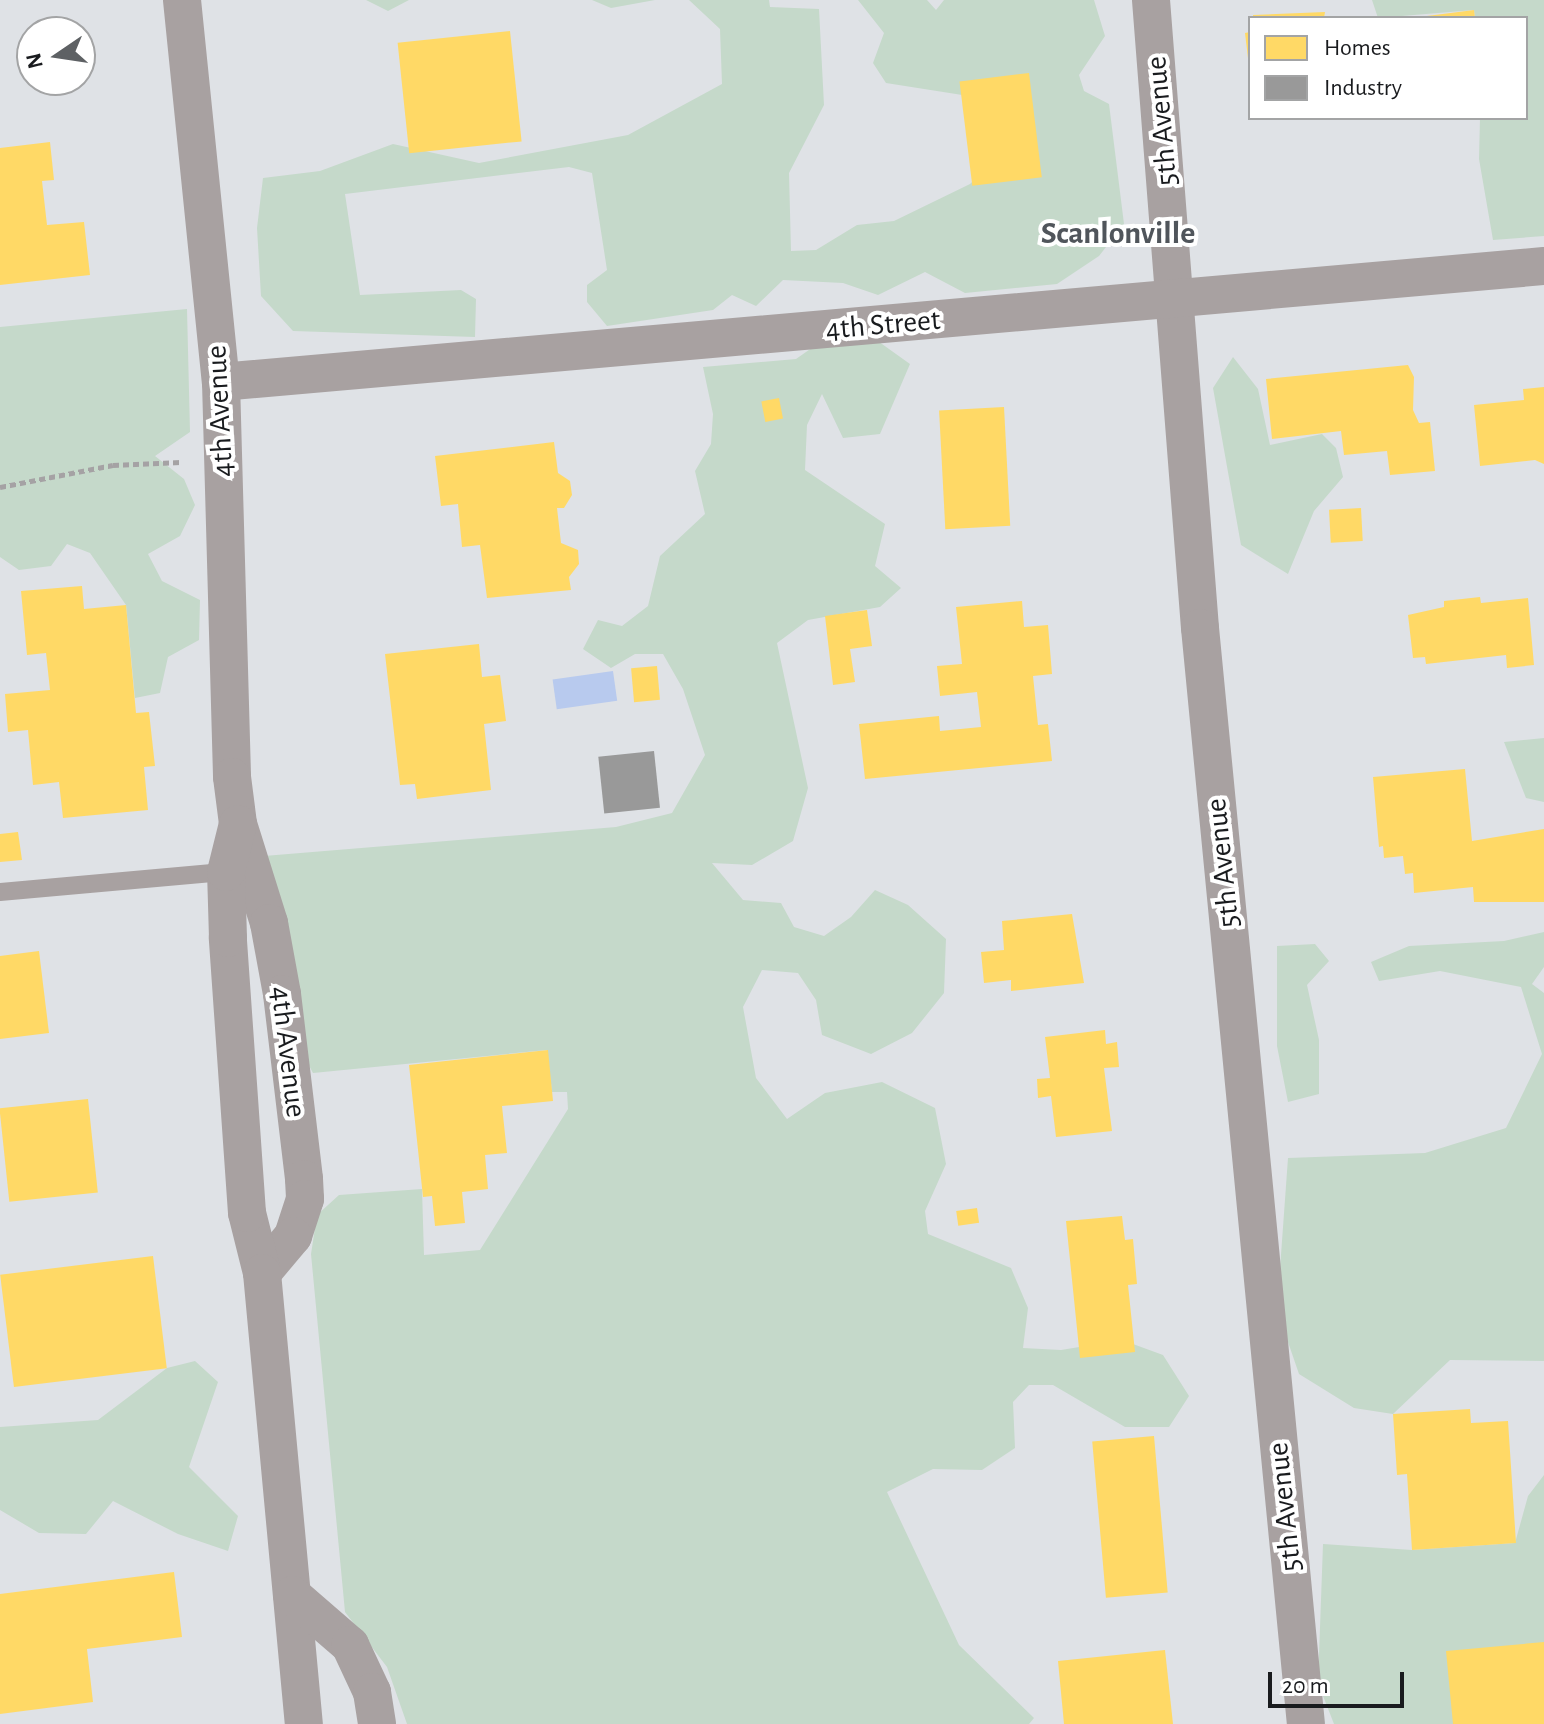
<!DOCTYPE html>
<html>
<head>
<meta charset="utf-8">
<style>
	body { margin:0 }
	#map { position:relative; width:1544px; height:1724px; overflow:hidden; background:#dfe2e6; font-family:"Alegreya Sans",sans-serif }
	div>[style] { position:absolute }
	.green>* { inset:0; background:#c5d9ca }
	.water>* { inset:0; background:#b8caee; transform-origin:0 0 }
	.homes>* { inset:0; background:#ffd966; transform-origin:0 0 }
	.industry>* { inset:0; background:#999; transform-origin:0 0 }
	.path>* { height:5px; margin-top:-2.5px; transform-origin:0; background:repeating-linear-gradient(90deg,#a5a2a4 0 6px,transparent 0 10px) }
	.lane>* { height:18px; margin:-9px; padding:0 9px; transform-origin:9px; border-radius:9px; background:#a8a1a1 }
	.street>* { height:38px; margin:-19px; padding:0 19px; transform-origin:19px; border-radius:19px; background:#a8a1a1 }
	span { translate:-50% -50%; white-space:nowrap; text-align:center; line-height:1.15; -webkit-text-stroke:8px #fff; paint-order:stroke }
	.street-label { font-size:30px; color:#191b1e }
	.neighbourhood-label { font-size:32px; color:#50555b; font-weight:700 }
	.legend { position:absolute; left:1248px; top:16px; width:280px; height:104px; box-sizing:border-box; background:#fff; border:2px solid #a3a4a5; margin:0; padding:10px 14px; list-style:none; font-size:24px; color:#191b1e }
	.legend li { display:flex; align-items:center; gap:16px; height:40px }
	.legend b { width:40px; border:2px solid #a3a4a5 }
	.north { position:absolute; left:16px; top:16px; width:80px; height:80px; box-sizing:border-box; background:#fff; border:2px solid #a3a4a5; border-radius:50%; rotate:257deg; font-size:22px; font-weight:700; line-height:32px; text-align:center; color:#191b1e }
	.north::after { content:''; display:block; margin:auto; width:28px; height:36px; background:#5e6164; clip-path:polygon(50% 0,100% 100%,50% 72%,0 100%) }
	.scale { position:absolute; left:1268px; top:1672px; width:136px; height:36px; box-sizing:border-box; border:4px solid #191b1e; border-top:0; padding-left:10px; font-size:24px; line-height:28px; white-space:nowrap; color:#191b1e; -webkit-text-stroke:6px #fff; paint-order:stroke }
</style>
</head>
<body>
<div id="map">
	<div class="green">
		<div style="clip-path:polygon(366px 0,409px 0,388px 11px)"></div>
		<div style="clip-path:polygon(592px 0,655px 0,611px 8px)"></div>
		<div style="clip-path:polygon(689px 0,769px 0,770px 7px,819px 9px,824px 105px,789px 173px,791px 251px,816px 250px,857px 225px,894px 221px,970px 184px,1034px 122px,994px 100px,886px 83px,873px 63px,884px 33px,858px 0,927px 0,936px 10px,944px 0,1094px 0,1105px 36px,1079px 75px,1084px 91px,1109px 104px,1124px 224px,1099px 256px,1057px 284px,965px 293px,925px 272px,878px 295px,843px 283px,783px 280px,756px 306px,732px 295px,713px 310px,607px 326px,587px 302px,587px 285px,607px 270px,592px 173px,569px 167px,345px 194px,360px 295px,461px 290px,476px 299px,475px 337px,293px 331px,261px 296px,257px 228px,263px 178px,320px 171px,393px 144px,479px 163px,628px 135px,722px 84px,720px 29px)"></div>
		<div style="clip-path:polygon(1372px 0,1544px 0,1544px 236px,1493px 240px,1479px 159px,1480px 118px,1526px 118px,1526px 18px,1475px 18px,1474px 10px,1378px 18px)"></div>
		<div style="clip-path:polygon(187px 309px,190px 432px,155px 456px,184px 479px,195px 505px,180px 536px,148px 554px,162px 581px,200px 600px,199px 640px,168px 657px,160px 693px,135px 698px,126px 605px,90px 553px,67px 544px,51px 566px,19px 570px,0 557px,0 327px)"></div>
		<div style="clip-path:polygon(875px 339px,910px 364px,880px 434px,843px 438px,822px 394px,807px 425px,805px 470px,885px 524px,875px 566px,901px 588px,880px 607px,808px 620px,777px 643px,808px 788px,793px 841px,752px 865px,712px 863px,743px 900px,781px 903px,794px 927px,824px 936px,851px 917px,875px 890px,908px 905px,946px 939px,944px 993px,912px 1033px,871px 1054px,822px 1035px,816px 1000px,798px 973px,762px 970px,743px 1007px,756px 1078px,787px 1119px,825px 1093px,882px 1082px,935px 1108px,946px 1164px,925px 1211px,928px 1234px,1011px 1268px,1028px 1308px,1023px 1348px,1061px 1350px,1122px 1340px,1163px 1355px,1189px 1396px,1169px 1427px,1125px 1427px,1053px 1385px,1029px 1385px,1013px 1402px,1015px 1448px,982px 1470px,933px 1469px,887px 1492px,959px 1645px,1034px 1718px,1029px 1724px,407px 1724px,387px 1667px,345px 1612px,311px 1254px,317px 1215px,339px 1195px,422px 1189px,424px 1255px,480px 1250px,568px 1109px,567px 1092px,552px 1092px,547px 1050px,313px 1073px,293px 1036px,264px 856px,616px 827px,672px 813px,705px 755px,683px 689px,663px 654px,635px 654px,611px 668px,583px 649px,598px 620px,622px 626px,648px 606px,660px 556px,705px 514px,695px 471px,711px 444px,713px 414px,703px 367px,796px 359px,816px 345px)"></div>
		<div style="clip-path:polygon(1233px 357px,1258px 389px,1270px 445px,1322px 434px,1336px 448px,1343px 477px,1314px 511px,1288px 574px,1241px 545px,1213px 388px)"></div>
		<div style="clip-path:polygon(1544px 738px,1544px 802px,1526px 798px,1504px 742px)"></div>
		<div style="clip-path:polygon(1544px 932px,1544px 967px,1532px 984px,1544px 993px,1544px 1361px,1450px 1360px,1393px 1414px,1354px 1408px,1299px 1374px,1277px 1310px,1288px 1158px,1425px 1153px,1506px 1128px,1542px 1054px,1521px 987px,1440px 971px,1379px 981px,1371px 962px,1409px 946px,1504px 941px)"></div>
		<div style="clip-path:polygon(1315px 944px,1329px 961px,1307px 985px,1319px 1040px,1319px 1094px,1288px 1102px,1277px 1046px,1277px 946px)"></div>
		<div style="clip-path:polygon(195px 1361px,218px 1382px,189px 1467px,238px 1516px,228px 1551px,178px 1534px,113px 1501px,86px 1534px,39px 1533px,0 1510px,0 1427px,98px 1420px,167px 1368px)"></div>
		<div style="clip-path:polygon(1544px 1475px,1544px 1724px,1334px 1724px,1318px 1683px,1323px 1544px,1412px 1550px,1515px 1543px,1528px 1496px)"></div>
	</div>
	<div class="water">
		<div style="left:613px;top:671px;width:30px;height:61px;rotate:82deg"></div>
	</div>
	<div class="homes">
		<div style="clip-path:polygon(1474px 10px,1475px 18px,1427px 18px,1427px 16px)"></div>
		<div style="clip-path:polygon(1325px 12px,1324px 18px,1253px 18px,1253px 15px)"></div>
		<div style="left:510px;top:31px;width:111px;height:113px;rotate:84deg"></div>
		<div style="clip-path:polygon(1250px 32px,1250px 58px,1248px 58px,1245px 33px)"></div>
		<div style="left:1029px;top:73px;width:105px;height:70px;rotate:83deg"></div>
		<div style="clip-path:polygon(50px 142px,54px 180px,42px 181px,47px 225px,84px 222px,90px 275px,0 285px,0 148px)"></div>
		<div style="clip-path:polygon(1408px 365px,1414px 377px,1413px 410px,1419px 423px,1430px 422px,1435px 471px,1390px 475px,1387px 451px,1344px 455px,1341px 431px,1272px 439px,1266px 379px)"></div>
		<div style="clip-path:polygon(1544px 387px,1544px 464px,1535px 460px,1480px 466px,1474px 405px,1524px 400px,1523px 389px)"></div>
		<div style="left:779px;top:398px;width:21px;height:18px;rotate:79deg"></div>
		<div style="left:1004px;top:407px;width:119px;height:65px;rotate:87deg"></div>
		<div style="clip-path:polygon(554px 442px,558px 473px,570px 481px,572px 495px,564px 508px,557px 508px,561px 543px,578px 550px,579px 564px,569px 577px,571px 590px,487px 598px,480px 545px,462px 547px,458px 504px,441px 506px,435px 456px)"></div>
		<div style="left:1361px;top:508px;width:33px;height:32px;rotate:87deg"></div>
		<div style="clip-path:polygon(82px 586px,84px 609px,126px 605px,136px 713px,149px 712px,155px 766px,144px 767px,148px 810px,63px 818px,59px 782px,33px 785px,28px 730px,8px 732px,5px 694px,50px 690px,46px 653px,27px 655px,21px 591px)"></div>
		<div style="clip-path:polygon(1480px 597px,1481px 603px,1528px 598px,1534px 665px,1507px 668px,1506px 655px,1426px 664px,1425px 657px,1413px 658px,1408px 615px,1444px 607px,1444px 601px)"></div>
		<div style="clip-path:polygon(1022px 601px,1024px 627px,1048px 625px,1052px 674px,1033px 676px,1038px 725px,1048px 724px,1052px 761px,865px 779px,859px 724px,939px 716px,940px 731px,981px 727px,977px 692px,940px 696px,937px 666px,962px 664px,956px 607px)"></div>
		<div style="clip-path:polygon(867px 610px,872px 646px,850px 649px,855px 682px,833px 685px,825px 616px)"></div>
		<div style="clip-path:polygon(479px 644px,482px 677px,500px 675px,506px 721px,484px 724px,491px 790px,417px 799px,415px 784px,400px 785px,385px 654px)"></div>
		<div style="left:657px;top:666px;width:34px;height:26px;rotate:85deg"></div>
		<div style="clip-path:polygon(1465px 769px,1472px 841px,1544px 829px,1544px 902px,1474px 902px,1473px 887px,1414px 893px,1413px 873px,1405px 874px,1403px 856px,1384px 858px,1383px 846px,1379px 847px,1373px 777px)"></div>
		<div style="clip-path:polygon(18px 832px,22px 860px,0 862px,0 834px)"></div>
		<div style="clip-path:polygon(1072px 914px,1084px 983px,1011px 991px,1011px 980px,984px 983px,981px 952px,1004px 950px,1002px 921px)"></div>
		<div style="clip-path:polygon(39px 951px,49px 1033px,0 1039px,0 956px)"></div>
		<div style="clip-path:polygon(1105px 1030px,1106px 1044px,1117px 1042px,1119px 1067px,1104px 1068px,1112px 1131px,1056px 1137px,1051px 1096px,1038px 1098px,1037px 1079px,1050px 1078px,1045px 1037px)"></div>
		<div style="clip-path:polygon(548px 1050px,553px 1101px,502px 1106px,507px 1153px,485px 1155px,488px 1189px,462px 1192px,465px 1223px,435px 1226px,432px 1196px,423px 1197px,409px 1065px)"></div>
		<div style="left:88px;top:1099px;width:94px;height:89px;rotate:84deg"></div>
		<div style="left:977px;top:1208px;width:15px;height:21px;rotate:82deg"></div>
		<div style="clip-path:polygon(1122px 1216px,1125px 1240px,1133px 1239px,1137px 1284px,1128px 1285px,1135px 1352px,1080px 1358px,1066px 1221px)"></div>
		<div style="left:153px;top:1256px;width:113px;height:154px;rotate:83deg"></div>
		<div style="clip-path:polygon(1470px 1409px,1471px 1423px,1508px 1421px,1516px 1543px,1412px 1550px,1407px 1474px,1397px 1475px,1393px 1414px)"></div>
		<div style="left:1154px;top:1436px;width:157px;height:62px;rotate:85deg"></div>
		<div style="clip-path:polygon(174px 1572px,182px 1637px,87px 1649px,93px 1702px,0 1714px,0 1594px)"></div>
		<div style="clip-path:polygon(1544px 1642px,1544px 1724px,1453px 1724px,1446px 1651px)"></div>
		<div style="clip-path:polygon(1165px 1650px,1173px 1724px,1064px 1724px,1058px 1661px)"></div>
	</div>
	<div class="industry">
		<div style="left:654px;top:751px;width:57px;height:56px;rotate:84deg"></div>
	</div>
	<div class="path">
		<div style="left:0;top:487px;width:115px;rotate:-11deg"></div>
		<div style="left:113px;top:465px;width:68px;rotate:-2.5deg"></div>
	</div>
	<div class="lane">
		<div style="left:0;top:892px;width:227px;rotate:-5.1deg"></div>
	</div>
	<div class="street">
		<div style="left:182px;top:0;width:384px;rotate:84.2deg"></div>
		<div style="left:221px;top:382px;width:395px;rotate:88.4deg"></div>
		<div style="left:232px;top:777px;width:47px;rotate:82.7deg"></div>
		<div style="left:238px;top:824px;width:104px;rotate:72.6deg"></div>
		<div style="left:269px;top:923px;width:72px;rotate:79.6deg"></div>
		<div style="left:282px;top:994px;width:186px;rotate:83.2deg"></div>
		<div style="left:304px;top:1179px;width:20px;rotate:87deg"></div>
		<div style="left:305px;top:1199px;width:39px;rotate:108deg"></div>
		<div style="left:293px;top:1236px;width:48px;rotate:130deg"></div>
		<div style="left:262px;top:1273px;width:62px;rotate:-104deg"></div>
		<div style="left:247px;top:1213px;width:276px;rotate:-94deg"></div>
		<div style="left:228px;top:938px;width:66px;rotate:-91.7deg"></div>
		<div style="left:226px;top:872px;width:49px;rotate:-76deg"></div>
		<div style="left:1151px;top:0;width:630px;rotate:85.54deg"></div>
		<div style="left:1200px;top:628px;width:1101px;rotate:84.48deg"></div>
		<div style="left:221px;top:382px;width:1328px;rotate:-5.01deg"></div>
		<div style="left:262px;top:1273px;width:453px;rotate:84.7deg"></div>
		<div style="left:292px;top:1595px;width:77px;rotate:40.8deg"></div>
		<div style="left:350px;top:1645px;width:52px;rotate:64.9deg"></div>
		<div style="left:372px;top:1692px;width:32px;rotate:81deg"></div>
	</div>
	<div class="street-label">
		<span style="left:1162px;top:121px;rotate:-95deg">5th Avenue</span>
		<span style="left:883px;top:325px;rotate:-5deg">4th Street</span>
		<span style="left:220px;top:411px;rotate:-93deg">4th Avenue</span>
		<span style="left:1223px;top:863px;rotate:-96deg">5th Avenue</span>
		<span style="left:288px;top:1052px;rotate:83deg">4th Avenue</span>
		<span style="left:1285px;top:1507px;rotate:-96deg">5th Avenue</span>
	</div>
	<div class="neighbourhood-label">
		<span style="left:1118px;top:233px">Scanlonville</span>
	</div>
	<ul class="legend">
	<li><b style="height:22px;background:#ffd966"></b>Homes</li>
	<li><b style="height:22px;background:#999"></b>Industry</li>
	</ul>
	<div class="north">N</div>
	<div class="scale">20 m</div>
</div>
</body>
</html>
